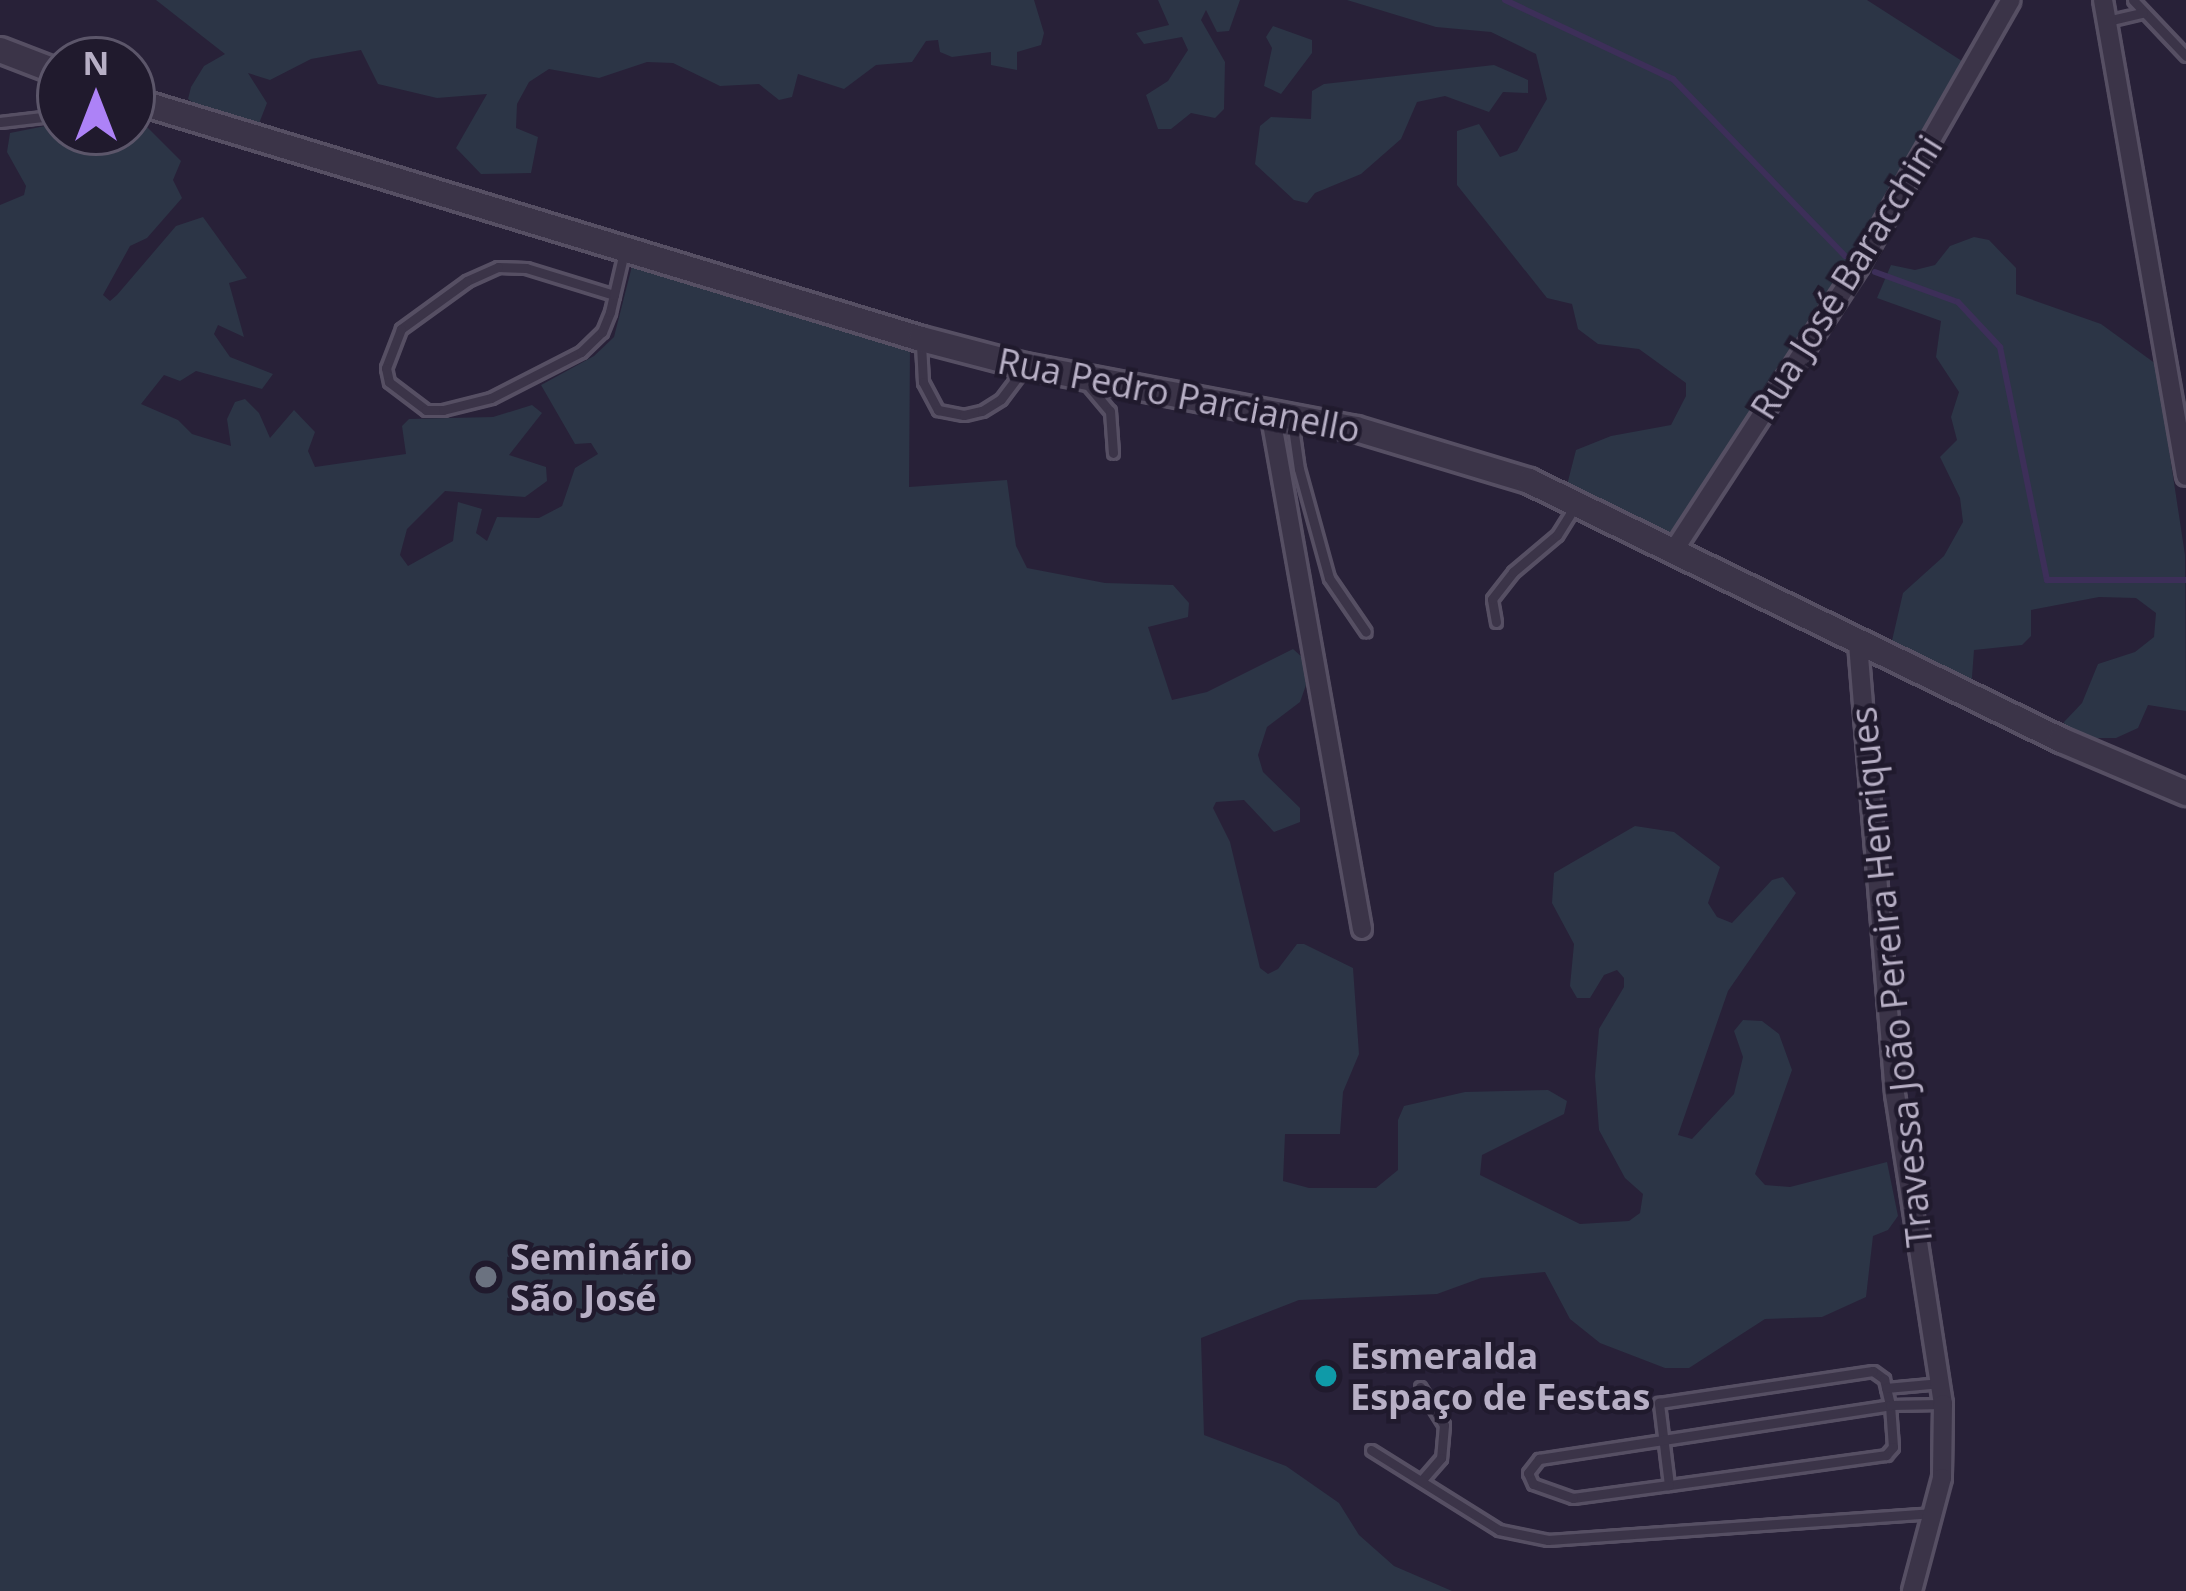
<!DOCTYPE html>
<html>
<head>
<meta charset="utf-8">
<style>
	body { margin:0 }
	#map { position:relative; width:2186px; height:1591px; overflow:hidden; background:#282138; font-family:"Open Sans",sans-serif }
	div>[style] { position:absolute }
	.green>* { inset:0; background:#2c3546 }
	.stream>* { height:6px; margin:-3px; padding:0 3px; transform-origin:3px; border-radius:3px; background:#3d2f59 }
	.roads { filter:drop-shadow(3px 0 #564f63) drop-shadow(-3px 0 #564f63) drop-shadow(0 3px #564f63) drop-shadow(0 -3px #564f63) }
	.service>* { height:9px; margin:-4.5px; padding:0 4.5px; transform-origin:4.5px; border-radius:4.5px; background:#3b3448 }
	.minor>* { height:18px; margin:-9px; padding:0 9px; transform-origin:9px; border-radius:9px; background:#3b3448 }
	.tertiary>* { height:24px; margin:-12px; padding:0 12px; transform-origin:12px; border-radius:12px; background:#3b3448 }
	.dots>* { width:33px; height:33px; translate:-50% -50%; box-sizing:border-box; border:6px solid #201a2d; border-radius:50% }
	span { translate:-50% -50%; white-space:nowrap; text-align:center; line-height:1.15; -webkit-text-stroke:9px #201a2d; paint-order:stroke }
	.street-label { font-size:36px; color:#b7afc5 }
	.poi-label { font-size:36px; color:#b7afc5; font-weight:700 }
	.left { translate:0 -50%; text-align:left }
	.north { position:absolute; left:36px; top:36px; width:120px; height:120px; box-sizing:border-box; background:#201a2d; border:3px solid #5c566a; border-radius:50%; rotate:0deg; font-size:33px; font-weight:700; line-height:48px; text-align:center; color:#b7afc5 }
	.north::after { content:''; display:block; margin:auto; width:42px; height:54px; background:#ad82f7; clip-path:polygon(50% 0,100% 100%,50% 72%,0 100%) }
</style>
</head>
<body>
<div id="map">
	<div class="green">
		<div style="clip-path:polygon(156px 0,1034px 0,1044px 33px,1041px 45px,1017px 52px,1017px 70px,991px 65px,991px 52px,952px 57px,940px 52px,938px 40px,926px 41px,912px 62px,876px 65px,844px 89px,798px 74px,792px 97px,779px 100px,759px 84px,720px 86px,673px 63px,647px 62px,599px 78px,549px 69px,529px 82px,517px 104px,516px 128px,538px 137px,531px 173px,481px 174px,456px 148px,487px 94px,437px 98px,378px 84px,361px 50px,311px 59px,270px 80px,248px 73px,267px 103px,258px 126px,209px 114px,188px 99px,191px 87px,204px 66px,225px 54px)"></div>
		<div style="clip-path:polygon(1158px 0,1240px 0,1229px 31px,1217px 32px,1206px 10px,1201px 20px,1225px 62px,1224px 109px,1215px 118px,1191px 113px,1171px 129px,1158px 129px,1146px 95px,1168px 81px,1188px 50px,1182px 37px,1144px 44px,1136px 33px,1169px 25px)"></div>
		<div style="clip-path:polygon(1347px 0,1867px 0,1965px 63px,1893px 195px,1680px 525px,1664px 536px,1567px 485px,1576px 450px,1611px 436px,1671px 425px,1686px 396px,1686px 383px,1639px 349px,1598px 344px,1578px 329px,1572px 304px,1547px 298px,1457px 185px,1457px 131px,1479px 124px,1500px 157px,1517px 151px,1547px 99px,1536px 54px,1491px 32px,1436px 27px)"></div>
		<div style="clip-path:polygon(1273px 26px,1312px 40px,1312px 53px,1281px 94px,1264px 86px,1272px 48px,1266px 37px)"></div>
		<div style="clip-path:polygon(1494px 65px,1528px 80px,1528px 93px,1503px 92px,1489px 112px,1445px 96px,1417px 102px,1401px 139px,1361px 174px,1315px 193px,1307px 203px,1294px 200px,1255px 164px,1260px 126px,1271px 117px,1311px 119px,1312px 91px,1324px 84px)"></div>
		<div style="clip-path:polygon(132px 122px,147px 127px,181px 161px,173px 180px,182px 198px,147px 238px,130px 246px,103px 295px,110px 301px,117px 295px,176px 226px,203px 217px,247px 278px,229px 283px,244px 337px,218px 325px,214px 334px,230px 357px,273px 374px,262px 389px,196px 371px,180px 381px,164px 375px,141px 404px,178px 420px,192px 434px,231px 446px,227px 419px,235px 402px,245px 399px,259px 413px,270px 438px,294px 410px,315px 432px,308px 451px,315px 467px,406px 454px,402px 426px,409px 419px,493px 417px,532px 405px,542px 413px,509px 455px,546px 467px,547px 481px,525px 497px,445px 491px,407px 529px,400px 555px,408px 566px,453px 541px,458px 502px,482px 509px,476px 533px,487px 541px,497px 517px,539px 518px,562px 506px,575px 468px,598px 454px,591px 443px,575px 444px,541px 385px,594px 356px,614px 337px,633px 262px,910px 346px,909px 487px,1007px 480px,1016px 546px,1027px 568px,1105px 583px,1173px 585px,1189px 603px,1188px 617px,1148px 627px,1172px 700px,1207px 692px,1293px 649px,1303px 658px,1306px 685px,1300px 702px,1267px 727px,1258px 755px,1263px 772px,1300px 808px,1300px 822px,1274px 832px,1244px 800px,1216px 802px,1213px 808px,1230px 842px,1260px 968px,1268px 974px,1278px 969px,1297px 944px,1304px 944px,1353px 968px,1359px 1054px,1343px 1092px,1340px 1134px,1285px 1134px,1283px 1181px,1309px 1188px,1376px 1188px,1398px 1170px,1398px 1120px,1404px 1106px,1465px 1092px,1548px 1090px,1567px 1101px,1564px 1114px,1482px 1155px,1480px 1175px,1580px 1224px,1629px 1221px,1640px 1213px,1643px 1194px,1625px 1178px,1599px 1130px,1595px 1076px,1599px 1029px,1624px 987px,1624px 978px,1617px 970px,1604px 975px,1590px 998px,1577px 998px,1570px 986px,1574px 944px,1552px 903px,1554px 873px,1635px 826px,1674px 832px,1720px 867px,1708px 903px,1717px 917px,1732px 923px,1772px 880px,1783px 877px,1796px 893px,1728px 991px,1678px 1135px,1692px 1139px,1734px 1094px,1743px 1057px,1734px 1031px,1743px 1020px,1762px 1021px,1779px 1034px,1792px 1070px,1755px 1174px,1765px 1185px,1790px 1187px,1887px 1162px,1898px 1216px,1888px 1230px,1873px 1236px,1866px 1297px,1822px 1317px,1765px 1319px,1689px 1368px,1665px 1368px,1600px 1343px,1570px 1319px,1545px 1272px,1481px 1278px,1437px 1294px,1299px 1300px,1201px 1338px,1204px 1435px,1286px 1466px,1339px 1503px,1359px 1535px,1394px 1566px,1452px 1591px,0 1591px,0 205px,24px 195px,26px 186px,7px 152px,10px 133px,60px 123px,60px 132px,132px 132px)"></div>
		<div style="clip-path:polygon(1974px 237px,1989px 240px,2016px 268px,2016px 294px,2101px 324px,2156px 364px,2185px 555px,2186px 711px,2148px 705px,2138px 728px,2116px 738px,2079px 738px,2066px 733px,2064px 722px,2082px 703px,2098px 664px,2135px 652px,2154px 637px,2156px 613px,2136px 598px,2099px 597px,2031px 610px,2031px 636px,2022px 645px,1974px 650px,1971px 690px,1891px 645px,1903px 593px,1944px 556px,1963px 522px,1960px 498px,1940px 457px,1957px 440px,1951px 417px,1959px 392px,1936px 357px,1941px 321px,1877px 298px,1891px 265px,1915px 270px,1935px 265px,1950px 246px)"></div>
	</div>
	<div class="stream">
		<div style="left:1505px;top:0;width:186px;rotate:25.2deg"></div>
		<div style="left:1673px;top:79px;width:247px;rotate:45.8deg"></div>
		<div style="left:1875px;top:272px;width:88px;rotate:19.9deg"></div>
		<div style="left:1958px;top:302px;width:62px;rotate:47deg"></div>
		<div style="left:2000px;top:347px;width:238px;rotate:78.6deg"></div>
		<div style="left:2047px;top:580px;width:139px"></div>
	</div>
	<div class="roads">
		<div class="service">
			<div style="left:2133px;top:0;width:77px;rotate:46.6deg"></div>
			<div style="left:2107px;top:21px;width:37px;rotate:-13deg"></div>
			<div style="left:0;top:122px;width:60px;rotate:-6.7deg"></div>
			<div style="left:614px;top:295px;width:92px;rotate:-162.9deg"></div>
			<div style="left:526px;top:268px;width:28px;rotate:-178deg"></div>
			<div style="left:498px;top:267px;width:34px;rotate:156deg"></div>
			<div style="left:467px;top:281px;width:82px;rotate:144deg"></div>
			<div style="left:401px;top:329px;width:42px;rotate:111deg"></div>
			<div style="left:386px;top:368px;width:14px;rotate:78deg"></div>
			<div style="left:389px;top:382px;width:46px;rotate:37.1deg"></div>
			<div style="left:426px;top:410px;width:17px"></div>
			<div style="left:443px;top:410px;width:49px;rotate:-14deg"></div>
			<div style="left:491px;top:398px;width:101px;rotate:-27.1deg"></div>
			<div style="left:581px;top:352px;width:29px;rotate:-44deg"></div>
			<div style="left:602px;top:332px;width:22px;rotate:-68deg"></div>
			<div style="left:610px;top:312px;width:17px;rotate:-77deg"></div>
			<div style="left:614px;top:295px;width:44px;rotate:-76.9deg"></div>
			<div style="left:921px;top:344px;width:38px;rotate:87deg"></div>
			<div style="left:923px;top:382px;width:32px;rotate:62deg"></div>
			<div style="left:938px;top:410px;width:26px;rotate:11deg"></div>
			<div style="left:964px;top:415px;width:18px;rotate:-13deg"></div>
			<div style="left:982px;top:411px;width:22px;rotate:-32deg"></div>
			<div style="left:1001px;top:399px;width:38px;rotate:-53deg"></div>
			<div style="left:1087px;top:384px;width:35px;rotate:50deg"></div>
			<div style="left:1110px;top:411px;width:42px;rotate:85.9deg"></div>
			<div style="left:1292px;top:420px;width:49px;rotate:81.9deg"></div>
			<div style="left:1299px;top:469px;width:113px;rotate:74.6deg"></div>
			<div style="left:1329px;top:578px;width:65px;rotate:55.6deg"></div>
			<div style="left:1496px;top:622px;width:23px;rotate:-100deg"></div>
			<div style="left:1492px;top:599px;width:34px;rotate:-52deg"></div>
			<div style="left:1513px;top:572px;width:57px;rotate:-40.1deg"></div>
			<div style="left:1557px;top:535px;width:32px;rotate:-58deg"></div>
			<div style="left:1873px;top:1371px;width:14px;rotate:36deg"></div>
			<div style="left:1884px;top:1379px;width:27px;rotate:77deg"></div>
			<div style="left:1890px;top:1405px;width:42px;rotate:85.9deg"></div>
			<div style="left:1893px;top:1447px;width:11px;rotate:131deg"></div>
			<div style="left:1886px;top:1455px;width:219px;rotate:172.1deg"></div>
			<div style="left:1669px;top:1485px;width:83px;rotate:-97deg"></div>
			<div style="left:1659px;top:1403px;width:216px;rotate:-8.5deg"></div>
			<div style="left:1420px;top:1387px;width:45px;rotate:57.7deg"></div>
			<div style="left:1444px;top:1425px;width:33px;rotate:95deg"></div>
			<div style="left:1441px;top:1458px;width:28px;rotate:131deg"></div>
			<div style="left:1886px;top:1388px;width:55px;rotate:-5.2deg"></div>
			<div style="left:1371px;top:1450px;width:151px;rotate:32deg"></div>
			<div style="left:1499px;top:1530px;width:50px;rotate:11.5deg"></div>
			<div style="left:1548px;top:1540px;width:387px;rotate:-4deg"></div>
			<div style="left:1669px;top:1485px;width:97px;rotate:172.3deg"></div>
			<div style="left:1573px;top:1498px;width:42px;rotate:-160.7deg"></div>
			<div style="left:1533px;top:1484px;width:12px;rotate:-114deg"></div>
			<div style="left:1528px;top:1473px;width:18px;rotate:-52deg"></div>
			<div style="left:1539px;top:1459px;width:355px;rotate:-8.7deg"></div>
			<div style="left:1890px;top:1405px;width:51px;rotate:-1.1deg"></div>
		</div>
		<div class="minor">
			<div style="left:2103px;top:0;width:483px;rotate:80.1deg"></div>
			<div style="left:1270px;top:412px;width:525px;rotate:79.91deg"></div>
			<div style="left:1674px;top:550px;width:339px;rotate:-56.9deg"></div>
			<div style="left:1859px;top:266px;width:306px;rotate:-60.3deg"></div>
			<div style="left:1858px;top:644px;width:452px;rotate:85.3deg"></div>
			<div style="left:1895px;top:1094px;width:314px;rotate:81.2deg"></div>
			<div style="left:1943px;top:1404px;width:74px;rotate:90.8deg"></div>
			<div style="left:1942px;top:1478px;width:117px;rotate:104.9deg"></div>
		</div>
		<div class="tertiary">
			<div style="left:0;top:50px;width:64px;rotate:21deg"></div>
			<div style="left:132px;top:100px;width:824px;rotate:16.85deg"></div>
			<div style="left:921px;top:339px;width:107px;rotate:14.6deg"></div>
			<div style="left:1025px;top:366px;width:337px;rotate:10.8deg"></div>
			<div style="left:1356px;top:429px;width:181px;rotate:16.7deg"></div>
			<div style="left:1529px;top:481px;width:592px;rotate:25.96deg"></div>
			<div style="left:2061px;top:740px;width:136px;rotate:23deg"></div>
		</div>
	</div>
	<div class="dots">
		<div style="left:486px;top:1277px;background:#6b7280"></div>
		<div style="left:1326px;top:1376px;background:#0f9aa8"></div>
	</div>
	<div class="street-label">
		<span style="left:1846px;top:277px;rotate:-58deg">Rua José Baracchini</span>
		<span style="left:1179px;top:395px;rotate:11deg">Rua Pedro Parcianello</span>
		<span style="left:1891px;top:977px;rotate:-96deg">Travessa João Pereira Henriques</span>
	</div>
	<div class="poi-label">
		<span class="left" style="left:510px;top:1277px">Seminário<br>São José</span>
		<span class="left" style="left:1350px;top:1376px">Esmeralda<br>Espaço de Festas</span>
	</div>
	<div class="north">N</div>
</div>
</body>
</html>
